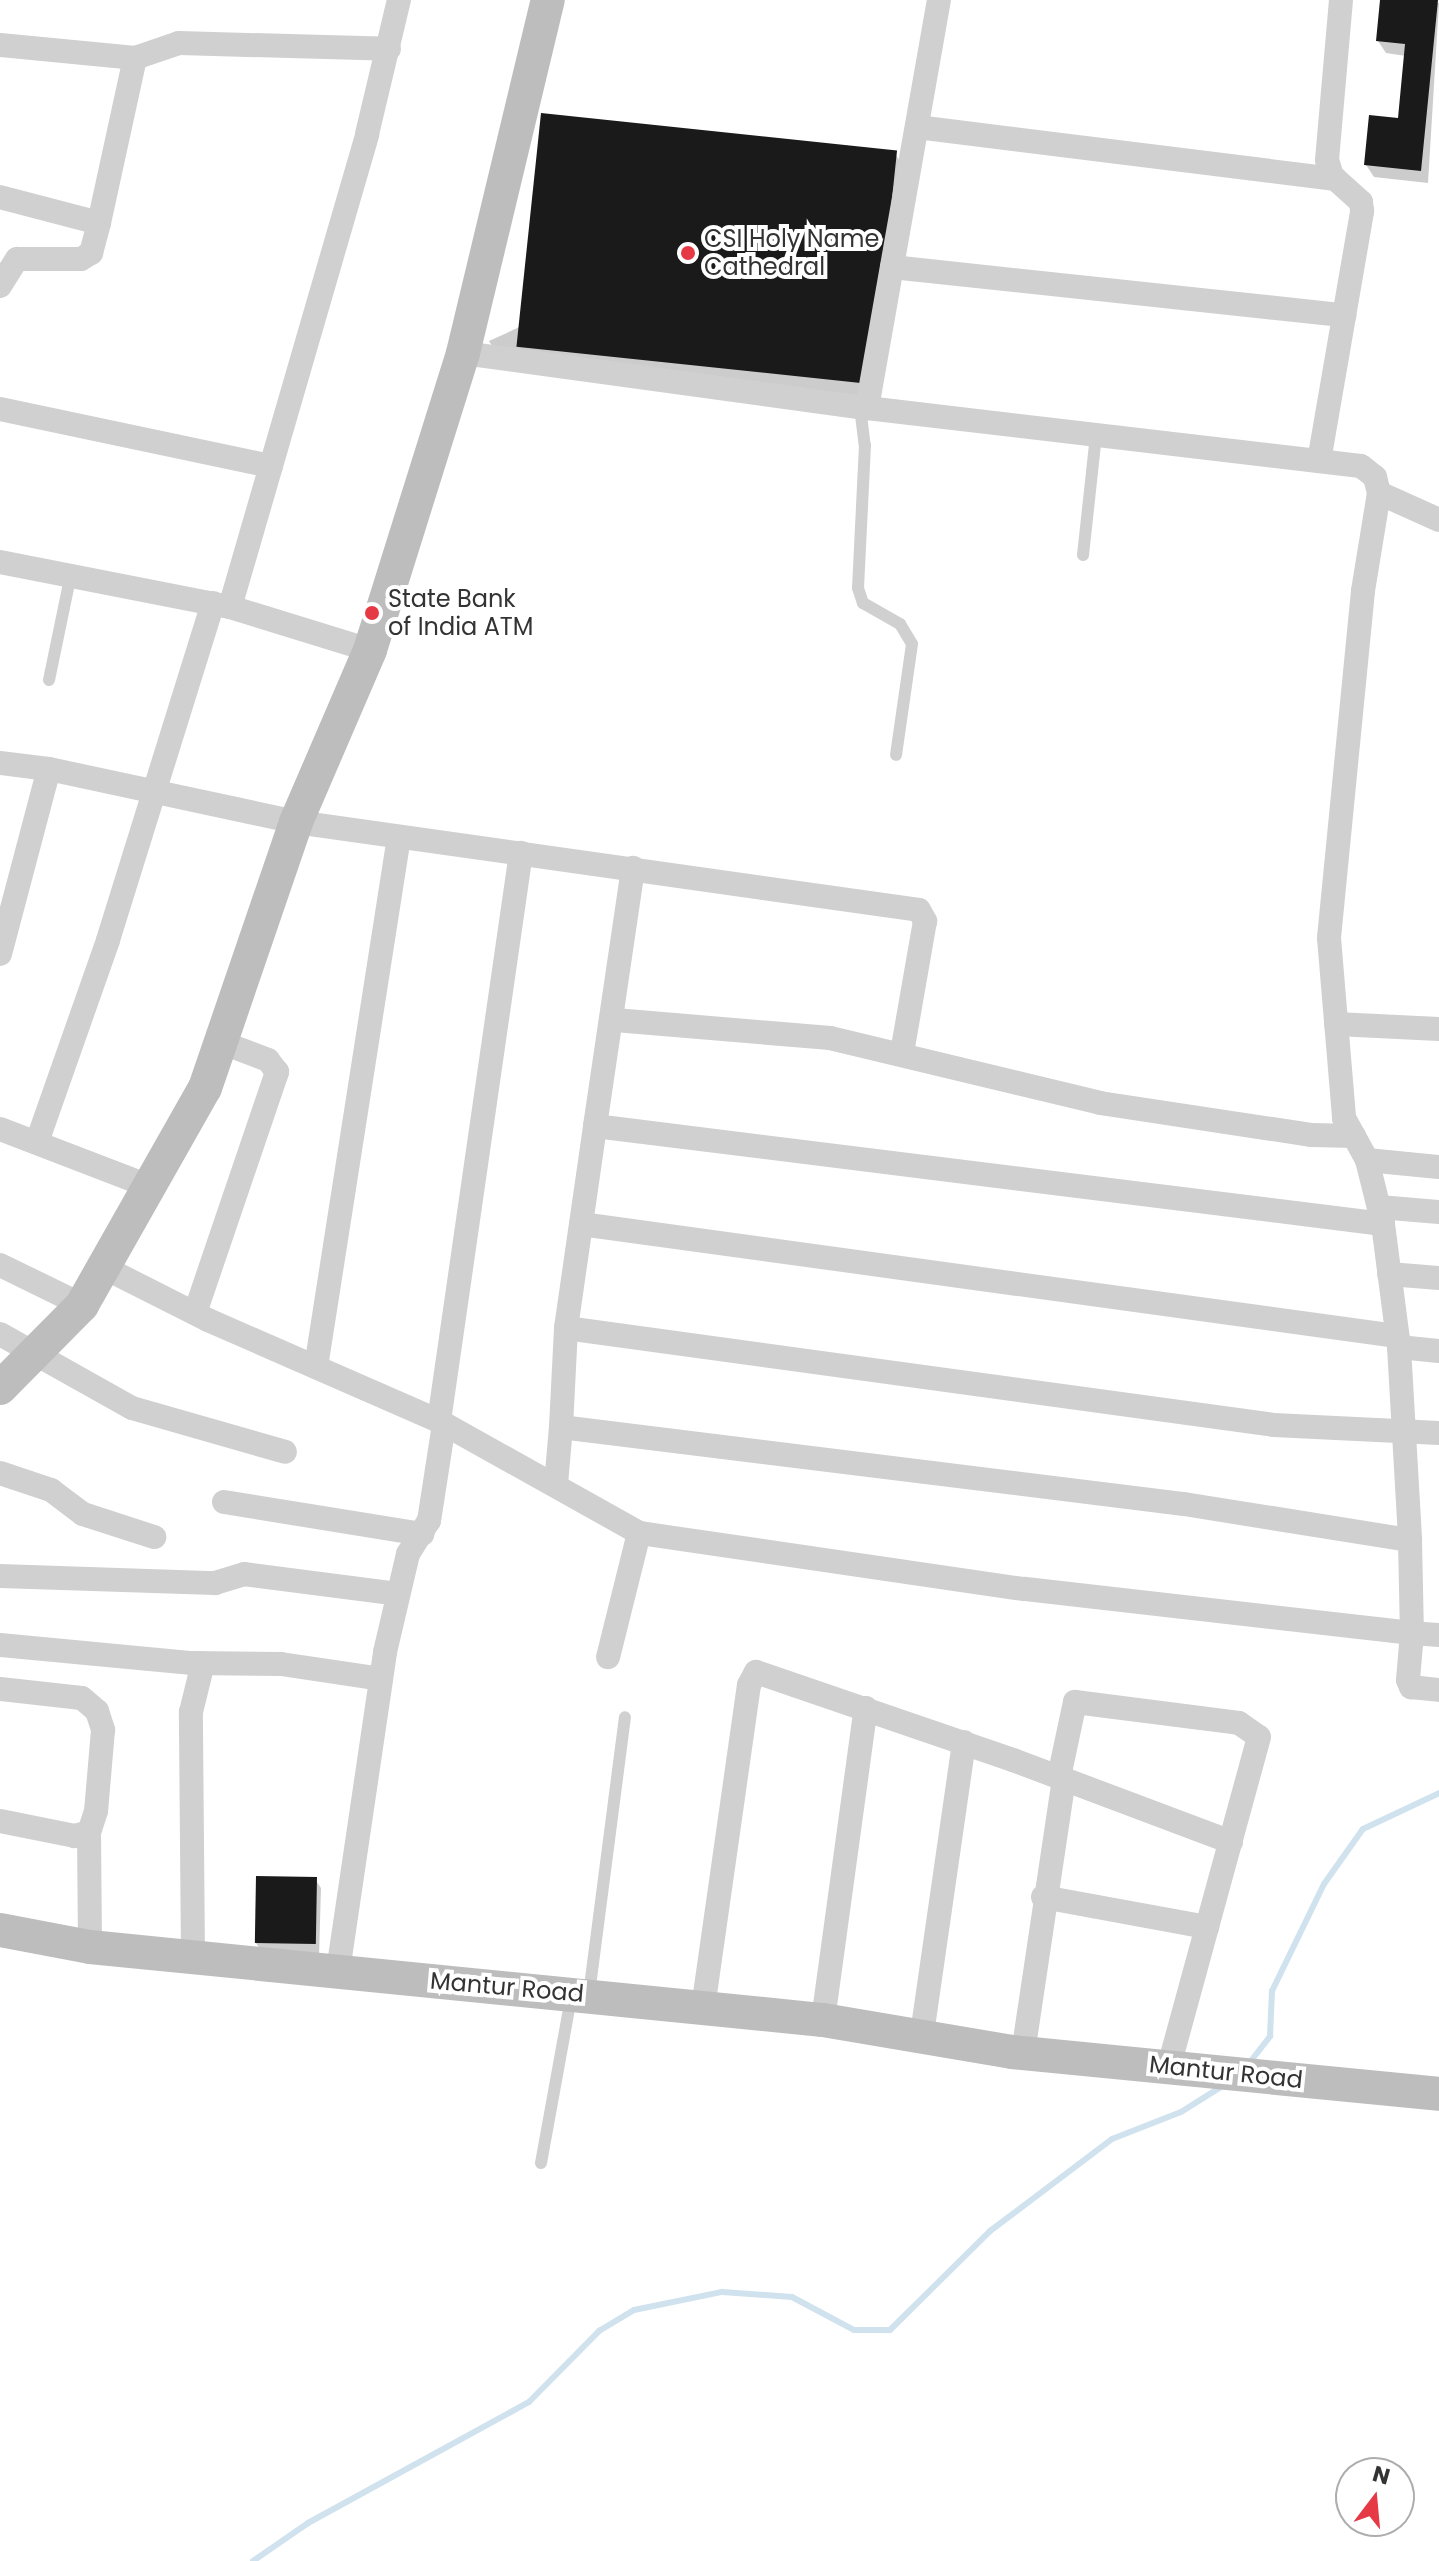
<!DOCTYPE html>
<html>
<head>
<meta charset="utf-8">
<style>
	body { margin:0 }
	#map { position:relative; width:1439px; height:2561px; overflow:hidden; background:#fff; font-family:Poppins,sans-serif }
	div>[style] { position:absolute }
	.shadow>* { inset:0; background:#0003 }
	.stream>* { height:6px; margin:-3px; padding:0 3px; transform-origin:3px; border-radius:3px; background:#cfe2ee }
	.building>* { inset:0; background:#1a1a1a; transform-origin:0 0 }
	.lane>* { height:12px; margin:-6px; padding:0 6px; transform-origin:6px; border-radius:6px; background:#d0d0d0 }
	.street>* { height:24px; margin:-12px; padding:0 12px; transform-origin:12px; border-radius:12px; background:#d0d0d0 }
	.secondary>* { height:34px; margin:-17px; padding:0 17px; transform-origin:17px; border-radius:17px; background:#bdbdbd }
	.dots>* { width:22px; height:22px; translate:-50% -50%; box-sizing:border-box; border:4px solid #fff; border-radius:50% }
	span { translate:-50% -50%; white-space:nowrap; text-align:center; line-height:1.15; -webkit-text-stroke:8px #fff; paint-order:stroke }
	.poi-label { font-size:24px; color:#333 }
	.left { translate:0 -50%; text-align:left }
	.street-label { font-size:24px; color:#333 }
	.north { position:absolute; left:1335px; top:2457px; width:80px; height:80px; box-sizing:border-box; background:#fff; border:2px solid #adadad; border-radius:50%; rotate:16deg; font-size:22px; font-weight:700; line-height:32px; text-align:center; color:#333 }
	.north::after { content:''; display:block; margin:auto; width:28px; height:36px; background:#e63946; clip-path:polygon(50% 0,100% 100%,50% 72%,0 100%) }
</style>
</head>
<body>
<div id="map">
	<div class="shadow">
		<div style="clip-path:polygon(1382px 0,1439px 3px,1428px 183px,1374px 177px,1366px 165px,1399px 120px,1406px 56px,1386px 53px,1378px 41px)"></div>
		<div style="clip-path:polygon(896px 155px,903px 167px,861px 403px,496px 353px,489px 341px)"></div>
		<div style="clip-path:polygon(315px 1879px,321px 1888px,319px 1956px,262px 1952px,256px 1943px)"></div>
	</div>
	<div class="stream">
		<div style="left:1250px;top:2062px;width:33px;rotate:-52deg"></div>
		<div style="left:1270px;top:2036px;width:45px;rotate:-87.5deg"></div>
		<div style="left:1272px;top:1991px;width:119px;rotate:-64.1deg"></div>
		<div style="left:1324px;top:1884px;width:67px;rotate:-54.7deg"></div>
		<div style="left:1363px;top:1829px;width:84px;rotate:-25.3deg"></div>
		<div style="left:253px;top:2561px;width:67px;rotate:-34.6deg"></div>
		<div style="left:308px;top:2523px;width:252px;rotate:-28.7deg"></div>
		<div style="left:529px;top:2402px;width:100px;rotate:-45.4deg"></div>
		<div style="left:599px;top:2331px;width:41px;rotate:-31deg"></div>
		<div style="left:634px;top:2310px;width:90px;rotate:-11.6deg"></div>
		<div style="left:722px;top:2292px;width:70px;rotate:4.1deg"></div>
		<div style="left:792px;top:2297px;width:70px;rotate:28deg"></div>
		<div style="left:854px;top:2330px;width:36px"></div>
		<div style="left:890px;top:2330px;width:141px;rotate:-44.7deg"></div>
		<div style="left:990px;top:2231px;width:153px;rotate:-37deg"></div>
		<div style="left:1112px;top:2139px;width:74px;rotate:-21.4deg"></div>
		<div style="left:1181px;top:2112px;width:51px;rotate:-32.1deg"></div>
	</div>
	<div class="building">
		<div style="clip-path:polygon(1380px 0,1438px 0,1421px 171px,1364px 165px,1369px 115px,1398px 118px,1405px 44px,1376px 41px)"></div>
		<div style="left:541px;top:113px;width:358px;height:235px;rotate:6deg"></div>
		<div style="left:256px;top:1876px;width:61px;height:67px;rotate:1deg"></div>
	</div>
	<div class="lane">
		<div style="left:860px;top:407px;width:38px;rotate:83deg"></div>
		<div style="left:865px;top:445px;width:143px;rotate:92.8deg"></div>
		<div style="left:858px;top:588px;width:16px;rotate:72deg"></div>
		<div style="left:863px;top:603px;width:43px;rotate:29.6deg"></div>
		<div style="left:900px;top:624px;width:23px;rotate:59deg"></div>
		<div style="left:912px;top:644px;width:112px;rotate:98.2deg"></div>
		<div style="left:1083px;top:555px;width:121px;rotate:-83.8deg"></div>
		<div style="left:49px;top:680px;width:108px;rotate:-78.3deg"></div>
		<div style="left:589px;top:1994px;width:279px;rotate:-82.6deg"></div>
		<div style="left:541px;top:2163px;width:157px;rotate:-79.7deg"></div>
	</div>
	<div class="street">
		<div style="left:0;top:45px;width:136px;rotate:5.5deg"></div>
		<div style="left:135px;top:58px;width:46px;rotate:-18.8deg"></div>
		<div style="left:179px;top:43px;width:210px;rotate:1.6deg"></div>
		<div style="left:917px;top:127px;width:422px;rotate:7.1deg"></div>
		<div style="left:0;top:197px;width:102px;rotate:14.7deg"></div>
		<div style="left:99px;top:223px;width:169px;rotate:-77.7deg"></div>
		<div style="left:892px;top:267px;width:455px;rotate:6.1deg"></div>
		<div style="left:0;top:286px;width:32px;rotate:-58deg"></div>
		<div style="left:17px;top:259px;width:64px"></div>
		<div style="left:81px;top:259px;width:12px;rotate:-31deg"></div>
		<div style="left:91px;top:253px;width:31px;rotate:-75deg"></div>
		<div style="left:463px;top:353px;width:408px;rotate:7.8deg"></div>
		<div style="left:867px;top:408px;width:497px;rotate:6.7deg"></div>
		<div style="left:1361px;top:466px;width:18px;rotate:38deg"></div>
		<div style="left:1375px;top:477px;width:16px;rotate:76deg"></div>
		<div style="left:1379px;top:493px;width:99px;rotate:99.3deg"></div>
		<div style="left:1363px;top:591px;width:349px;rotate:95.6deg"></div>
		<div style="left:1329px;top:938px;width:181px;rotate:85.2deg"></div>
		<div style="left:1344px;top:1118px;width:48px;rotate:61.3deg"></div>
		<div style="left:1367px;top:1160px;width:66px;rotate:76deg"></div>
		<div style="left:1383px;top:1224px;width:124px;rotate:82.6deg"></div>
		<div style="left:1399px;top:1347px;width:193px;rotate:86.7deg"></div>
		<div style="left:867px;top:408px;width:414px;rotate:-80deg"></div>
		<div style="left:0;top:409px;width:277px;rotate:11.9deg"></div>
		<div style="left:1319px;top:461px;width:254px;rotate:-80.2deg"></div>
		<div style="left:1362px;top:211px;width:9px;rotate:-96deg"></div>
		<div style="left:1361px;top:202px;width:39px;rotate:-138deg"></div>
		<div style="left:1332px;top:176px;width:17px;rotate:-107deg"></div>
		<div style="left:1327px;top:160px;width:161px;rotate:-85deg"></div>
		<div style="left:1379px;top:493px;width:66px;rotate:24.2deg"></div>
		<div style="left:0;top:562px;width:234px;rotate:11.1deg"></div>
		<div style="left:230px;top:607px;width:146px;rotate:17.1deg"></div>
		<div style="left:230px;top:607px;width:492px;rotate:-73.8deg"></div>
		<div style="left:367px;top:134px;width:138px;rotate:-76.6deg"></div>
		<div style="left:0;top:763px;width:49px;rotate:7deg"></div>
		<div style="left:49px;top:769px;width:253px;rotate:12.1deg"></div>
		<div style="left:296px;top:822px;width:629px;rotate:8.04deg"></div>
		<div style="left:919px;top:910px;width:13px;rotate:61deg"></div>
		<div style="left:925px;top:921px;width:134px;rotate:99.9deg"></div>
		<div style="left:0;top:954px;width:191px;rotate:-75.2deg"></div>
		<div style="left:615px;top:1020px;width:216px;rotate:4.8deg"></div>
		<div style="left:830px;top:1038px;width:278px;rotate:13.5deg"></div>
		<div style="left:1100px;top:1103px;width:213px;rotate:8.6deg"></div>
		<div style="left:1311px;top:1135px;width:43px;rotate:1.3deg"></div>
		<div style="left:1336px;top:1024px;width:103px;rotate:2.8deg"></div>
		<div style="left:595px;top:1126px;width:261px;rotate:-81.6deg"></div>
		<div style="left:0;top:1129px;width:162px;rotate:21deg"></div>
		<div style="left:37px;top:1142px;width:214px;rotate:-70.6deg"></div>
		<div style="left:108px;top:940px;width:353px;rotate:-72.7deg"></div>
		<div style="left:1367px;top:1160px;width:72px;rotate:5.6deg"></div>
		<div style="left:1379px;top:1207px;width:60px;rotate:4.8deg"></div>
		<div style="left:581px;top:1224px;width:824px;rotate:7.82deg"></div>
		<div style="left:0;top:1265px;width:91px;rotate:26deg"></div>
		<div style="left:105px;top:1268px;width:115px;rotate:26.8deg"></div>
		<div style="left:208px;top:1320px;width:252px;rotate:23.6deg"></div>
		<div style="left:439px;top:1421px;width:229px;rotate:29.2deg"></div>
		<div style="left:639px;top:1533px;width:128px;rotate:104deg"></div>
		<div style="left:1389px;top:1274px;width:50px;rotate:4.6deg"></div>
		<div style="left:195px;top:1313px;width:255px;rotate:-71.2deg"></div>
		<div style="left:277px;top:1072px;width:15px;rotate:-127deg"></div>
		<div style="left:268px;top:1060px;width:53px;rotate:-159.2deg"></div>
		<div style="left:566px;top:1328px;width:715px;rotate:7.8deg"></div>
		<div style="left:1274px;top:1425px;width:165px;rotate:2.8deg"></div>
		<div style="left:0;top:1334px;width:151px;rotate:29.3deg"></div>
		<div style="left:132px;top:1408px;width:159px;rotate:16deg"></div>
		<div style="left:1399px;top:1347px;width:40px;rotate:5.7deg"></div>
		<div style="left:316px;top:1367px;width:536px;rotate:-81.1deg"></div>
		<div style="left:439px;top:1421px;width:574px;rotate:-81.79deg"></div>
		<div style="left:561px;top:1427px;width:99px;rotate:-87.1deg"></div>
		<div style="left:566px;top:1328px;width:204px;rotate:-81.8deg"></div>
		<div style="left:595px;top:1126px;width:794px;rotate:7.09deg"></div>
		<div style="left:0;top:1473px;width:54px;rotate:18.4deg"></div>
		<div style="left:51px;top:1490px;width:40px;rotate:37deg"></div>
		<div style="left:83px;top:1514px;width:75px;rotate:17.9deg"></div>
		<div style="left:556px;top:1484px;width:57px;rotate:-85deg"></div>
		<div style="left:561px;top:1427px;width:628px;rotate:7.05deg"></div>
		<div style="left:1184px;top:1504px;width:229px;rotate:9.1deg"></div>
		<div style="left:1410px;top:1540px;width:93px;rotate:88.8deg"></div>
		<div style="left:1412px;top:1633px;width:391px;rotate:-173.5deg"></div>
		<div style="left:1023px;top:1589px;width:388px;rotate:-171.7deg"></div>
		<div style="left:224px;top:1502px;width:201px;rotate:9.2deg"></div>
		<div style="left:0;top:1576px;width:215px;rotate:1.9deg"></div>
		<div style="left:215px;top:1583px;width:30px;rotate:-17deg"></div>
		<div style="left:244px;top:1574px;width:155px;rotate:7.4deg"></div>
		<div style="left:1439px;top:1635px;width:27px;rotate:-176deg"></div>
		<div style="left:1412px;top:1633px;width:47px;rotate:94.9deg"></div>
		<div style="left:1408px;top:1680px;width:8px;rotate:67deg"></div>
		<div style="left:1411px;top:1687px;width:28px;rotate:6deg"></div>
		<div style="left:0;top:1645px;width:193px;rotate:5.4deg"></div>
		<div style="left:192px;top:1663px;width:89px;rotate:0.6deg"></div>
		<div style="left:281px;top:1664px;width:101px;rotate:8.5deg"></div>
		<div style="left:0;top:1689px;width:82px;rotate:6.3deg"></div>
		<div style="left:82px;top:1698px;width:20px;rotate:41deg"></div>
		<div style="left:97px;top:1711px;width:20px;rotate:72deg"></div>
		<div style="left:103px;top:1730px;width:81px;rotate:94.9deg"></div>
		<div style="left:96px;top:1811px;width:22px;rotate:108deg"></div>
		<div style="left:89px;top:1832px;width:15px;rotate:164deg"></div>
		<div style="left:75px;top:1836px;width:76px;rotate:-168.7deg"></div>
		<div style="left:1059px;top:1777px;width:77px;rotate:-78deg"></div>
		<div style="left:1075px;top:1702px;width:165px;rotate:7.3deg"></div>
		<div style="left:1239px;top:1723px;width:24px;rotate:35deg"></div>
		<div style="left:1259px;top:1737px;width:341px;rotate:105.3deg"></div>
		<div style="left:89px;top:1832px;width:115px;rotate:89.5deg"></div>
		<div style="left:1043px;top:1897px;width:167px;rotate:10.4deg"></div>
		<div style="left:193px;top:1958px;width:246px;rotate:-90.5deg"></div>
		<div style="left:191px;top:1712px;width:50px;rotate:-76.2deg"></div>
		<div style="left:338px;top:1971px;width:322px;rotate:-81.6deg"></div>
		<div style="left:385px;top:1652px;width:101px;rotate:-76.8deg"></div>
		<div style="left:408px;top:1554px;width:39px;rotate:-58deg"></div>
		<div style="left:429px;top:1521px;width:98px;rotate:-81.2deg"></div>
		<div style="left:703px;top:2008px;width:326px;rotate:-81.9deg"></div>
		<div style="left:749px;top:1685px;width:15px;rotate:-62deg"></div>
		<div style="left:756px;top:1672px;width:272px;rotate:18.9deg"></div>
		<div style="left:1013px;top:1760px;width:233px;rotate:20.6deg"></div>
		<div style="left:823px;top:2020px;width:315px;rotate:-82.2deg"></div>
		<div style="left:922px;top:2034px;width:295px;rotate:-81.8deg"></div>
		<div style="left:1023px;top:2053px;width:277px;rotate:-81.5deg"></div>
	</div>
	<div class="secondary">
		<div style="left:0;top:1388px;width:117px;rotate:-45.3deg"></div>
		<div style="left:82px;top:1305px;width:249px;rotate:-60.5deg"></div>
		<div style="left:205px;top:1088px;width:281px;rotate:-71.1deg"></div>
		<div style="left:296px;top:822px;width:187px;rotate:-66.7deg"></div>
		<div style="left:370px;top:650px;width:311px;rotate:-72.6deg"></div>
		<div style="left:463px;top:353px;width:363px;rotate:-76.5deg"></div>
		<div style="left:0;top:1930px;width:92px;rotate:10.7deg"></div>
		<div style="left:90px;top:1947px;width:737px;rotate:5.69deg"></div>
		<div style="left:823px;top:2020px;width:192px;rotate:9.6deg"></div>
		<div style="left:1012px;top:2052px;width:429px;rotate:5.6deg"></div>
	</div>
	<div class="dots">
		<div style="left:688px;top:253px;background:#e63946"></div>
		<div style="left:372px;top:613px;background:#e63946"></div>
	</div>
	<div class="poi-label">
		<span class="left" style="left:704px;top:253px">CSI Holy Name<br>Cathedral</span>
		<span class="left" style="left:388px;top:613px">State Bank<br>of India ATM</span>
	</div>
	<div class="street-label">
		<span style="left:507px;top:1987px;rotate:5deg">Mantur Road</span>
		<span style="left:1226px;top:2072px;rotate:6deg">Mantur Road</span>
	</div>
	<div class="north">N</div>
</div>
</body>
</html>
